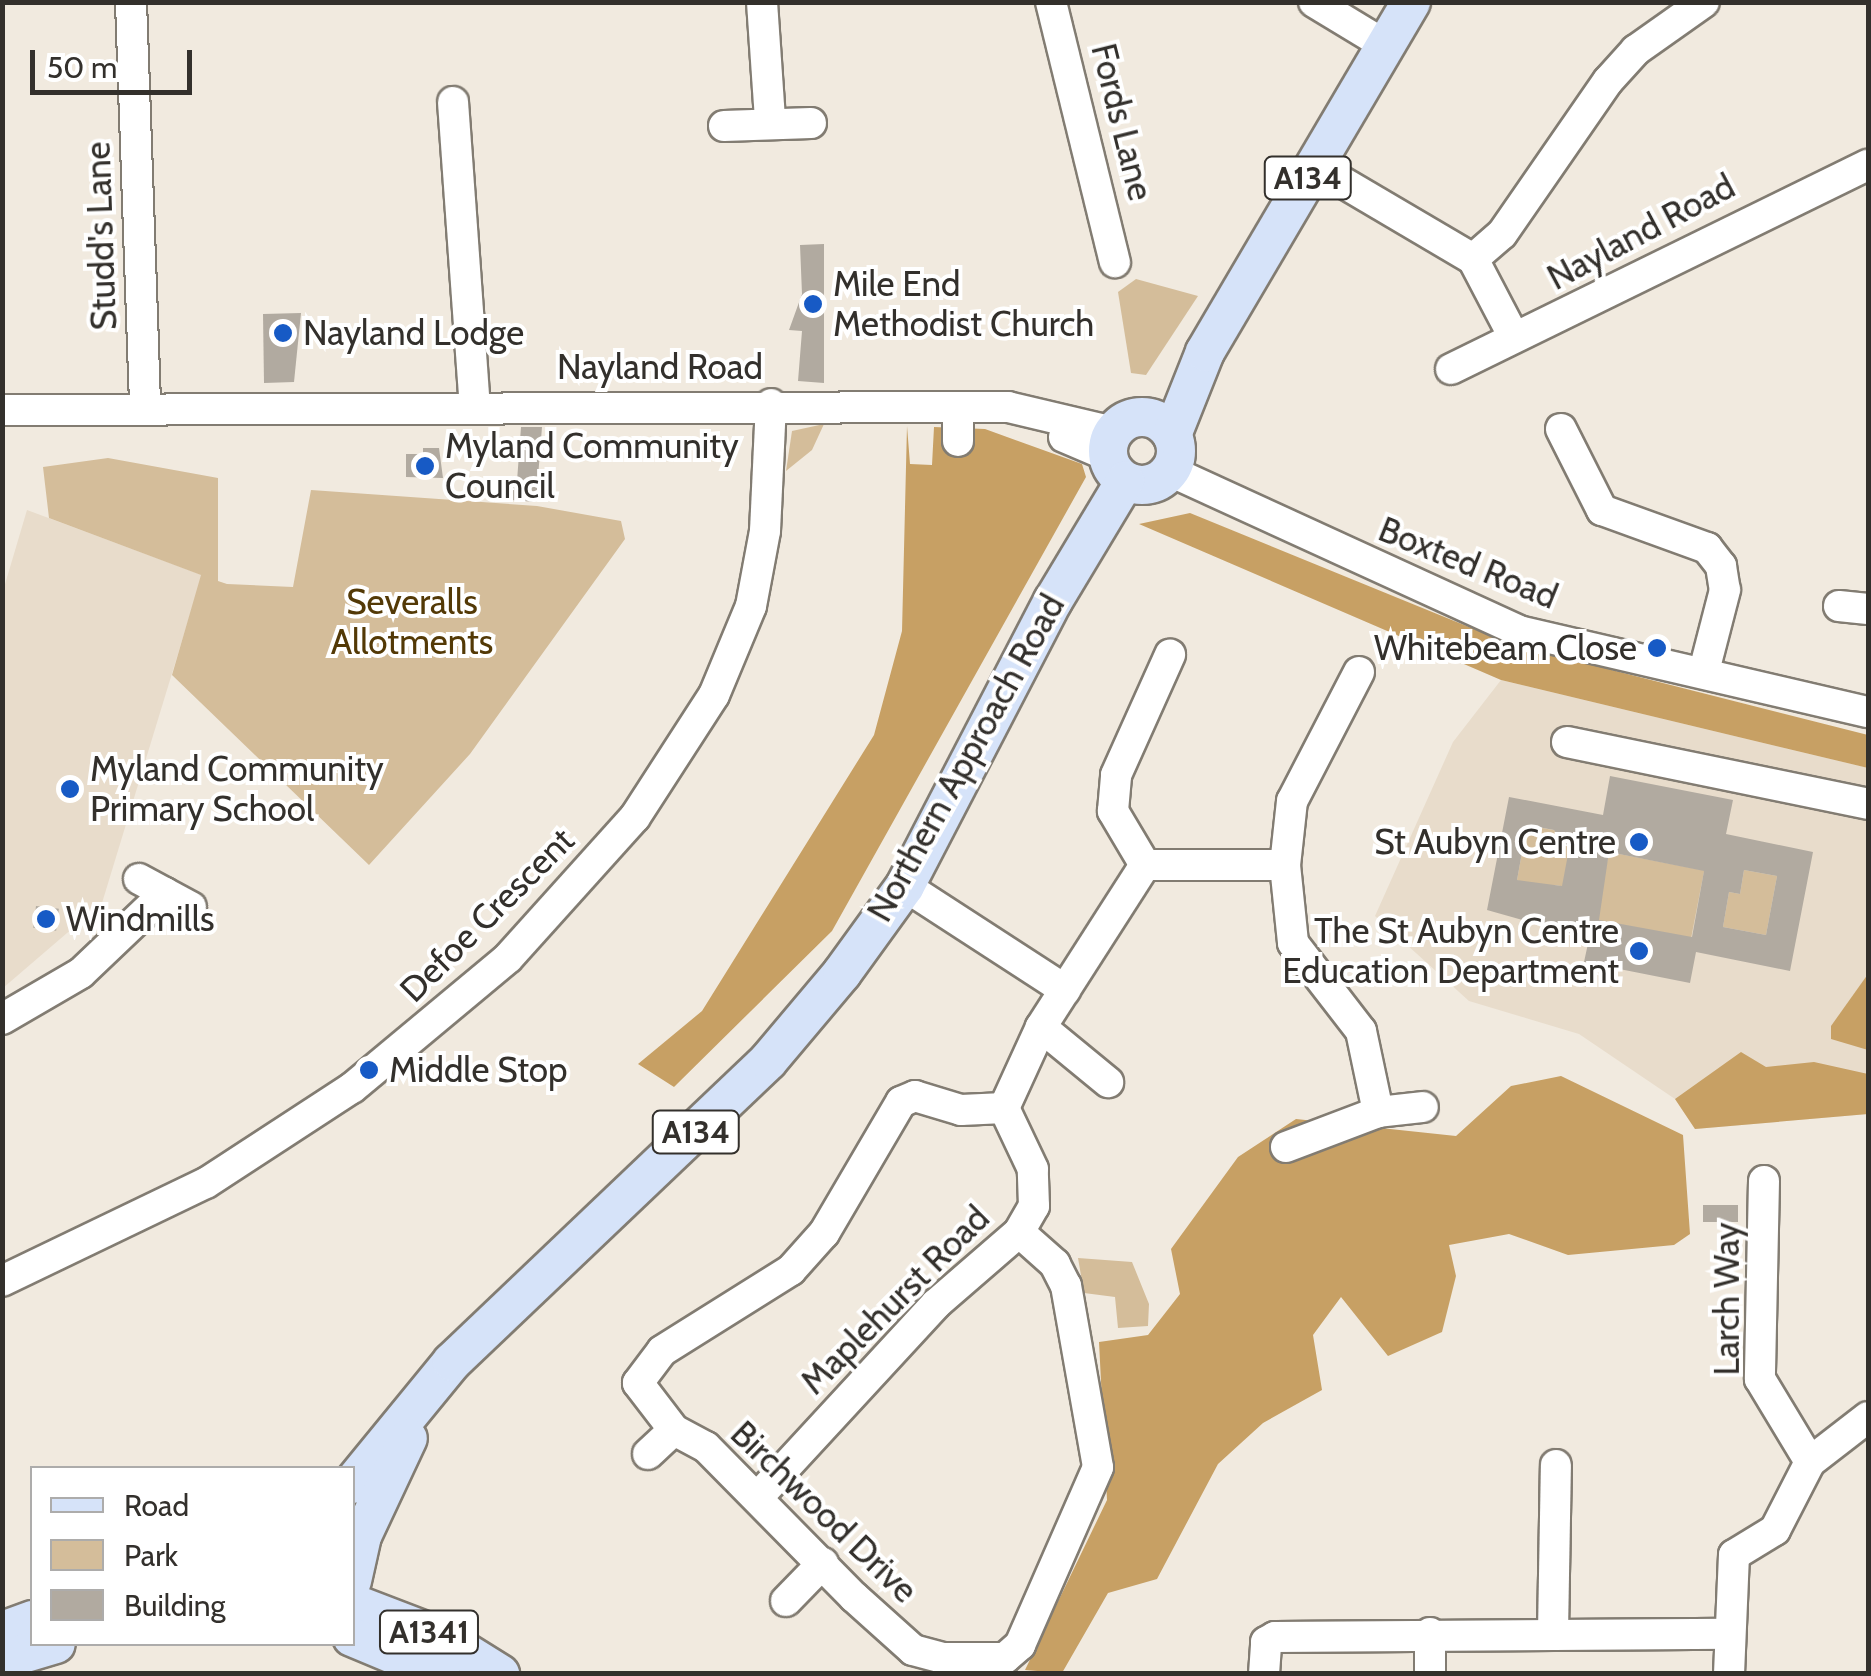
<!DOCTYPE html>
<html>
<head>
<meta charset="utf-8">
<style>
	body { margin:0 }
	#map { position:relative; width:1871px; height:1676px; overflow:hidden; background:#f1eadf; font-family:Cabin,sans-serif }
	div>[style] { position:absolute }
	.built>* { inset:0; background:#e8dccb }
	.green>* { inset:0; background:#d4bd9a; transform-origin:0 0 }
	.forest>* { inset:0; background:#c7a064 }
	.building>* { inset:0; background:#b1aaa0; transform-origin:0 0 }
	.roads { filter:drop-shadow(2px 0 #827c72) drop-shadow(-2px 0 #827c72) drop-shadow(0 2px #827c72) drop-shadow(0 -2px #827c72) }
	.minor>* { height:30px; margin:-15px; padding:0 15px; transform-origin:15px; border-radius:15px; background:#fff }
	.major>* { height:38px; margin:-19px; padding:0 19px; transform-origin:19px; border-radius:19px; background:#d6e3f9 }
	.major>.ring { margin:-19px; padding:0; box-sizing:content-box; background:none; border:38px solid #d6e3f9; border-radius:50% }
	.dots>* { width:28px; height:28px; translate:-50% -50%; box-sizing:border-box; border:5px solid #fff; border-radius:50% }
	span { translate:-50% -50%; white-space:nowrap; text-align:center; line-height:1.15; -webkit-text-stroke:8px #fff; paint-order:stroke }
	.shield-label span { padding:2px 8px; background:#fff; border:2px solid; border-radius:8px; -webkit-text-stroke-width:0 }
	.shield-label { font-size:32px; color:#33302c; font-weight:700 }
	.street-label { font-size:35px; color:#33302c }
	.poi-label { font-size:35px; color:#33302c }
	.left { translate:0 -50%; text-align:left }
	.right { translate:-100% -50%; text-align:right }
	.park-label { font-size:35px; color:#533906 }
	.frame { position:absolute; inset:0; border:5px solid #33302c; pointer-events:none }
	.legend { position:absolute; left:30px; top:1466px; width:325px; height:180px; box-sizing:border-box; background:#fff; border:2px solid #adacab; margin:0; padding:12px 18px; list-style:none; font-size:30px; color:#33302c }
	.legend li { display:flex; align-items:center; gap:20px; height:50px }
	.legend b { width:50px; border:2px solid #adacab }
	.scale { position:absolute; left:30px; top:50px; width:162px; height:45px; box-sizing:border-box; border:5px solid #33302c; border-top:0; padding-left:12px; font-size:30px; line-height:35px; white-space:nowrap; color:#33302c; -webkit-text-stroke:8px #fff; paint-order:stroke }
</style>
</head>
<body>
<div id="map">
	<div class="built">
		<div style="clip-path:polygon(27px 510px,202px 575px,102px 903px,3px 988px,3px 591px)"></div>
		<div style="clip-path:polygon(1501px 680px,1868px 768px,1868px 1114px,1695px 1129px,1675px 1099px,1579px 1034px,1469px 1001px,1375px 916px,1453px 742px)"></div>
	</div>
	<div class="green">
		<div style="clip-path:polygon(1136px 279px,1198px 296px,1146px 375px,1131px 373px,1118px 292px)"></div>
		<div style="clip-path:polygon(824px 424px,812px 450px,786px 471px,792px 431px)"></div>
		<div style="clip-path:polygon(108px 458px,218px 478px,218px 581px,227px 584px,293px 587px,311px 490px,537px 506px,621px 521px,625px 539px,470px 754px,369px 865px,172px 675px,201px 575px,49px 518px,43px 467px)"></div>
		<div style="clip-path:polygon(1527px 825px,1558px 831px,1558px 841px,1569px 845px,1567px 858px,1577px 860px,1572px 888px,1555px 885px,1554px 895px,1517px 880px)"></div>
		<div style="left:1609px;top:852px;width:97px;height:69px;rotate:11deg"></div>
		<div style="clip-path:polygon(1744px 870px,1777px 876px,1766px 935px,1723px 927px,1729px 892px,1740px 894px)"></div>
		<div style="clip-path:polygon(1078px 1258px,1132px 1262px,1149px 1304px,1148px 1326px,1118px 1328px,1115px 1297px,1084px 1293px)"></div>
	</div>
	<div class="forest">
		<div style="clip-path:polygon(907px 426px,910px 464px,932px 465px,934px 427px,985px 429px,1082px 464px,1086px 477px,832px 931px,674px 1087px,638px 1064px,702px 1011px,874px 735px,902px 631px)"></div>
		<div style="clip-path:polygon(1190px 513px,1513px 645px,1868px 735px,1868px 768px,1501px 680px,1139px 524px)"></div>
		<div style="clip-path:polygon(1868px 974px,1868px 1050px,1831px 1039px,1831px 1026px)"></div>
		<div style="clip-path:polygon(1741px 1052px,1766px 1067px,1814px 1062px,1868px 1074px,1868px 1114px,1695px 1129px,1675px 1099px)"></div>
		<div style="clip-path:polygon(1561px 1076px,1683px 1135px,1690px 1234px,1674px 1245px,1568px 1255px,1509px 1234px,1449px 1245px,1456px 1276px,1442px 1332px,1388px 1356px,1341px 1297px,1313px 1335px,1322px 1390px,1263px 1423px,1218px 1464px,1157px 1579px,1108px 1593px,1062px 1673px,1025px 1670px,1107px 1500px,1099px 1342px,1148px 1335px,1180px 1294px,1171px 1249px,1238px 1157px,1296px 1119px,1456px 1136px,1511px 1086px)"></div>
	</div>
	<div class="building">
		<div style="clip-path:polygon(824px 244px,824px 383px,798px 381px,802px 331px,789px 330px,802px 294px,800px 245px)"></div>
		<div style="clip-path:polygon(301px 313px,294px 382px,264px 383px,263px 314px)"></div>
		<div style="clip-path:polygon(521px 427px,542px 427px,536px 502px,500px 499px,501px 480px,517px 481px)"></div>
		<div style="clip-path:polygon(423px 448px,439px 448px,443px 478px,406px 477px,406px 454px,423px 454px)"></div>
		<div style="clip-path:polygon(evenodd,1610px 776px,1733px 800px,1726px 834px,1813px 852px,1790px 971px,1696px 952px,1690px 983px,1584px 962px,1589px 939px,1487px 910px,1509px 797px,1603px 815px,1610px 776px,1527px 825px,1554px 830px,1569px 849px,1562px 886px,1517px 880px,1527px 825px,1610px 776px,1609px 852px,1704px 871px,1692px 937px,1599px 920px,1609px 852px,1610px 776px,1744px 870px,1777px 876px,1766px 935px,1723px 927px,1729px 892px,1740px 894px,1744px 870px)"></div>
		<div style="left:36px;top:906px;width:23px;height:22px;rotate:7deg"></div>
		<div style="left:1703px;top:1205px;width:35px;height:17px"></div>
	</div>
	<div class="roads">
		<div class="minor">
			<div style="left:131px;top:2px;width:406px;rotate:88deg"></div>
			<div style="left:762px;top:2px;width:118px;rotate:86.1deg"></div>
			<div style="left:1051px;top:2px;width:268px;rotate:76.2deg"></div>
			<div style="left:1314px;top:2px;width:83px;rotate:31.2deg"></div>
			<div style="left:453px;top:102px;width:305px;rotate:85.9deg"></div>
			<div style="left:724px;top:126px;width:87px;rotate:-2deg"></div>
			<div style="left:1315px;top:166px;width:183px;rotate:30.5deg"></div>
			<div style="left:1473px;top:259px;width:88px;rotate:62.3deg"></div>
			<div style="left:1473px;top:259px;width:38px;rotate:-41deg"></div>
			<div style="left:1502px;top:234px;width:186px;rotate:-55.3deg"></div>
			<div style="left:1608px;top:81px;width:42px;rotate:-47.9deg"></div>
			<div style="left:1636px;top:50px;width:83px;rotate:-35.2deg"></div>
			<div style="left:1451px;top:369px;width:464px;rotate:-26.1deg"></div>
			<div style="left:2px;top:410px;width:1006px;rotate:-0.17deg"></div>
			<div style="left:1008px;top:407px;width:109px;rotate:13.3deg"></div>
			<div style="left:1561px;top:429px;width:91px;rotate:63.2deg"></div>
			<div style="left:1602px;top:510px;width:112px;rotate:19.9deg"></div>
			<div style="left:1707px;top:548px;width:23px;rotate:52deg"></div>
			<div style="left:1721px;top:566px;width:24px;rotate:81deg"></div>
			<div style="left:1725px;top:590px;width:84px;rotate:104.5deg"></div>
			<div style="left:1064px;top:437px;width:49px;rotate:22.9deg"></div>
			<div style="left:958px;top:441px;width:30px;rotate:-90deg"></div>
			<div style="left:1170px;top:471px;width:384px;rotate:24.6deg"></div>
			<div style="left:1519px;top:631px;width:358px;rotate:13.1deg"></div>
			<div style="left:1839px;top:606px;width:29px;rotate:6deg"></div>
			<div style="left:1359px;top:672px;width:145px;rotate:117.4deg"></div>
			<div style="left:1292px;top:801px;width:64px;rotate:96.2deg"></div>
			<div style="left:1285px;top:865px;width:78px;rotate:84.1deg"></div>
			<div style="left:1293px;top:943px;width:111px;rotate:52.3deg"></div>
			<div style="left:1361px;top:1031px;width:83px;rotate:78.1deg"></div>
			<div style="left:1567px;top:742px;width:307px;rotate:11.6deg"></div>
			<div style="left:1145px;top:865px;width:63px;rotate:-120.7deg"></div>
			<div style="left:1113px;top:811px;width:36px;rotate:-85deg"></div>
			<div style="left:1116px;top:775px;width:132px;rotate:-65.8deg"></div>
			<div style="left:139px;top:879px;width:59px;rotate:28.3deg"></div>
			<div style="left:905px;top:886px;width:191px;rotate:33deg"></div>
			<div style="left:2px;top:1019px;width:91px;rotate:-30.2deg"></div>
			<div style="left:81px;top:973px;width:116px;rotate:-43.6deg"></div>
			<div style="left:1041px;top:1027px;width:87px;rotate:39.4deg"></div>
			<div style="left:1004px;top:1108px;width:43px;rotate:177.3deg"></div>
			<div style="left:961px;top:1110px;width:48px;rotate:-163.1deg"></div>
			<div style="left:915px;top:1096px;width:15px;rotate:157deg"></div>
			<div style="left:901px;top:1102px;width:152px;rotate:120.4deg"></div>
			<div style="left:824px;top:1233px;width:50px;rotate:131.7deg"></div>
			<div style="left:791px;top:1270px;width:152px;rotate:147.9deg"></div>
			<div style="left:662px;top:1351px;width:40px;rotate:127deg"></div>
			<div style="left:638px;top:1383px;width:59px;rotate:52.5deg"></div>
			<div style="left:674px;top:1430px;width:36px;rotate:28deg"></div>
			<div style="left:706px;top:1447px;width:211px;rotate:45.4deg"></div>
			<div style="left:854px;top:1597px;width:79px;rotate:41.9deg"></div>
			<div style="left:913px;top:1650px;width:30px;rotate:15deg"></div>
			<div style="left:942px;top:1658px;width:63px"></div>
			<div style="left:1005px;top:1658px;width:20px;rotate:-41deg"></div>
			<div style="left:1020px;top:1645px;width:194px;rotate:-66.3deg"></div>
			<div style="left:1098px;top:1467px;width:184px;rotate:-100deg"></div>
			<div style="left:1066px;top:1286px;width:25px;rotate:-117deg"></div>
			<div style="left:1055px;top:1264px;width:48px;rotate:-138.4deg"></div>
			<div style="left:1286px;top:1147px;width:98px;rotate:-20.8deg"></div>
			<div style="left:1378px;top:1112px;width:45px;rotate:-6.3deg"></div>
			<div style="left:1764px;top:1181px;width:198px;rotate:91.2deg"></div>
			<div style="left:1760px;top:1379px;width:97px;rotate:58.9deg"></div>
			<div style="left:2px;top:1281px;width:226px;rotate:-25.7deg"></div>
			<div style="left:206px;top:1183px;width:174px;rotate:-33.1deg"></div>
			<div style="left:352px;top:1088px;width:203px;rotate:-39.8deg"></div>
			<div style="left:508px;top:958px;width:190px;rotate:-48deg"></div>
			<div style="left:635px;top:817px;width:145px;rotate:-57.1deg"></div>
			<div style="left:714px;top:695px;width:96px;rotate:-67.4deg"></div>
			<div style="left:751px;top:606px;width:76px;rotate:-79.4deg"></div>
			<div style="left:765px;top:531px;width:127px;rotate:-87.3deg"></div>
			<div style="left:648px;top:1454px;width:35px;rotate:-43deg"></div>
			<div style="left:757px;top:1498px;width:264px;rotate:-47.3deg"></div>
			<div style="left:936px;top:1304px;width:110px;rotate:-40.9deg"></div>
			<div style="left:1019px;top:1232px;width:30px;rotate:-60deg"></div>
			<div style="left:1034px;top:1206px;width:37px;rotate:-92deg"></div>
			<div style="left:1033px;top:1169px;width:68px;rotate:-115.4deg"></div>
			<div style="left:1004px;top:1108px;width:89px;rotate:-65.4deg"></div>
			<div style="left:1041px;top:1027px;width:193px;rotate:-57.3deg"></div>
			<div style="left:1145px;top:865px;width:140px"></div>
			<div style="left:786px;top:1601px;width:53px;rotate:-45.8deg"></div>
			<div style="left:1553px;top:1632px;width:167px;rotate:-89deg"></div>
			<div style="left:1430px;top:1633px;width:41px;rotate:90deg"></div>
			<div style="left:1264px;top:1674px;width:32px;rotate:-86deg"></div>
			<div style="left:1266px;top:1642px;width:10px;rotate:-29deg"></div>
			<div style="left:1275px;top:1637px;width:454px;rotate:-0.4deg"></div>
			<div style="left:1729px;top:1674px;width:119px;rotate:-87.6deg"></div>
			<div style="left:1734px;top:1555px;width:48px;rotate:-31.4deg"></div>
			<div style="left:1775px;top:1530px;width:76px;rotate:-62.8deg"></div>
			<div style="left:1810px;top:1462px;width:73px;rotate:-37.8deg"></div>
		</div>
		<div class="major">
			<div class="ring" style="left:1108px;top:417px;width:30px;height:30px"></div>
			<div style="left:1172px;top:435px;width:89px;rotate:-68.3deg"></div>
			<div style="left:1205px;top:352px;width:406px;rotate:-59.5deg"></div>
			<div style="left:352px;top:1484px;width:158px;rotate:-50.7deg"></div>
			<div style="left:452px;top:1362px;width:436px;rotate:-43.6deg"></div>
			<div style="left:768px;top:1061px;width:115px;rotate:-49.9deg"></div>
			<div style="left:842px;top:973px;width:107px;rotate:-54.1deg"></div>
			<div style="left:905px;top:886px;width:321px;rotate:-62.6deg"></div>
			<div style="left:1053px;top:601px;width:140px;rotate:-59deg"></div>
			<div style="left:352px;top:1581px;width:46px;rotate:-77.5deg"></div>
			<div style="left:362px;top:1536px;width:108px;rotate:-64.9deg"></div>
			<div style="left:352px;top:1603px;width:95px;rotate:20.9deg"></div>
			<div style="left:441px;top:1637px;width:70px;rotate:32.1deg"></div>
			<div style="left:2px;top:1631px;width:32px;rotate:-20deg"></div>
			<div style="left:352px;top:1637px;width:96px;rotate:22.6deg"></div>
			<div style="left:2px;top:1660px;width:56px;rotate:-16.5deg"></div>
		</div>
	</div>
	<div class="dots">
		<div style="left:813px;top:304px;background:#175ac5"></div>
		<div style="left:283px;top:333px;background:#175ac5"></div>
		<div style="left:425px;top:466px;background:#175ac5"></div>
		<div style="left:1657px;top:648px;background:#175ac5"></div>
		<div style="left:70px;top:789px;background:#175ac5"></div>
		<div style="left:1639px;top:842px;background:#175ac5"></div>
		<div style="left:46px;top:919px;background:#175ac5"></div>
		<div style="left:1639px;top:951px;background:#175ac5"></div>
		<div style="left:369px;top:1070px;background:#175ac5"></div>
	</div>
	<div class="shield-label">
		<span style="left:1308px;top:178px">A134</span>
		<span style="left:696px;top:1132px">A134</span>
		<span style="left:429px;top:1632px">A1341</span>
	</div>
	<div class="street-label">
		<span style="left:1122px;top:122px;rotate:76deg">Fords Lane</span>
		<span style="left:1641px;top:232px;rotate:-28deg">Nayland Road</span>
		<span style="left:101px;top:236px;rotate:-92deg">Studd's Lane</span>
		<span style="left:660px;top:367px">Nayland Road</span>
		<span style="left:1468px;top:563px;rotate:22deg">Boxted Road</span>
		<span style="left:966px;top:758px;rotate:-61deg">Northern Approach Road</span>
		<span style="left:487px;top:915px;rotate:-45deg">Defoe Crescent</span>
		<span style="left:1727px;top:1299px;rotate:-90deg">Larch Way</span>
		<span style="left:895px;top:1300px;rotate:-45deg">Maplehurst Road</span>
		<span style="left:824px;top:1512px;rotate:44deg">Birchwood Drive</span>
	</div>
	<div class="poi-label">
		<span class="left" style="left:833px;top:304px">Mile End<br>Methodist Church</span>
		<span class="left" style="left:303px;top:333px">Nayland Lodge</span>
		<span class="left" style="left:445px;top:466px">Myland Community<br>Council</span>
		<span class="right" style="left:1637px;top:648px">Whitebeam Close</span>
		<span class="left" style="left:90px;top:789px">Myland Community<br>Primary School</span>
		<span class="right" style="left:1616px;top:842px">St Aubyn Centre</span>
		<span class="left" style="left:66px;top:919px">Windmills</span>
		<span class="right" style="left:1619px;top:951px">The St Aubyn Centre<br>Education Department</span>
		<span class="left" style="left:389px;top:1070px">Middle Stop</span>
	</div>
	<div class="park-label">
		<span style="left:412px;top:622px">Severalls<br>Allotments</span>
	</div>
	<div class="frame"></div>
	<ul class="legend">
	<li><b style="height:12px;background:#d6e3f9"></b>Road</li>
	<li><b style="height:28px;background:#d4bd9a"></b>Park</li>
	<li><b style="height:28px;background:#b1aaa0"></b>Building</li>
	</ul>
	<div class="scale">50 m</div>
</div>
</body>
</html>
